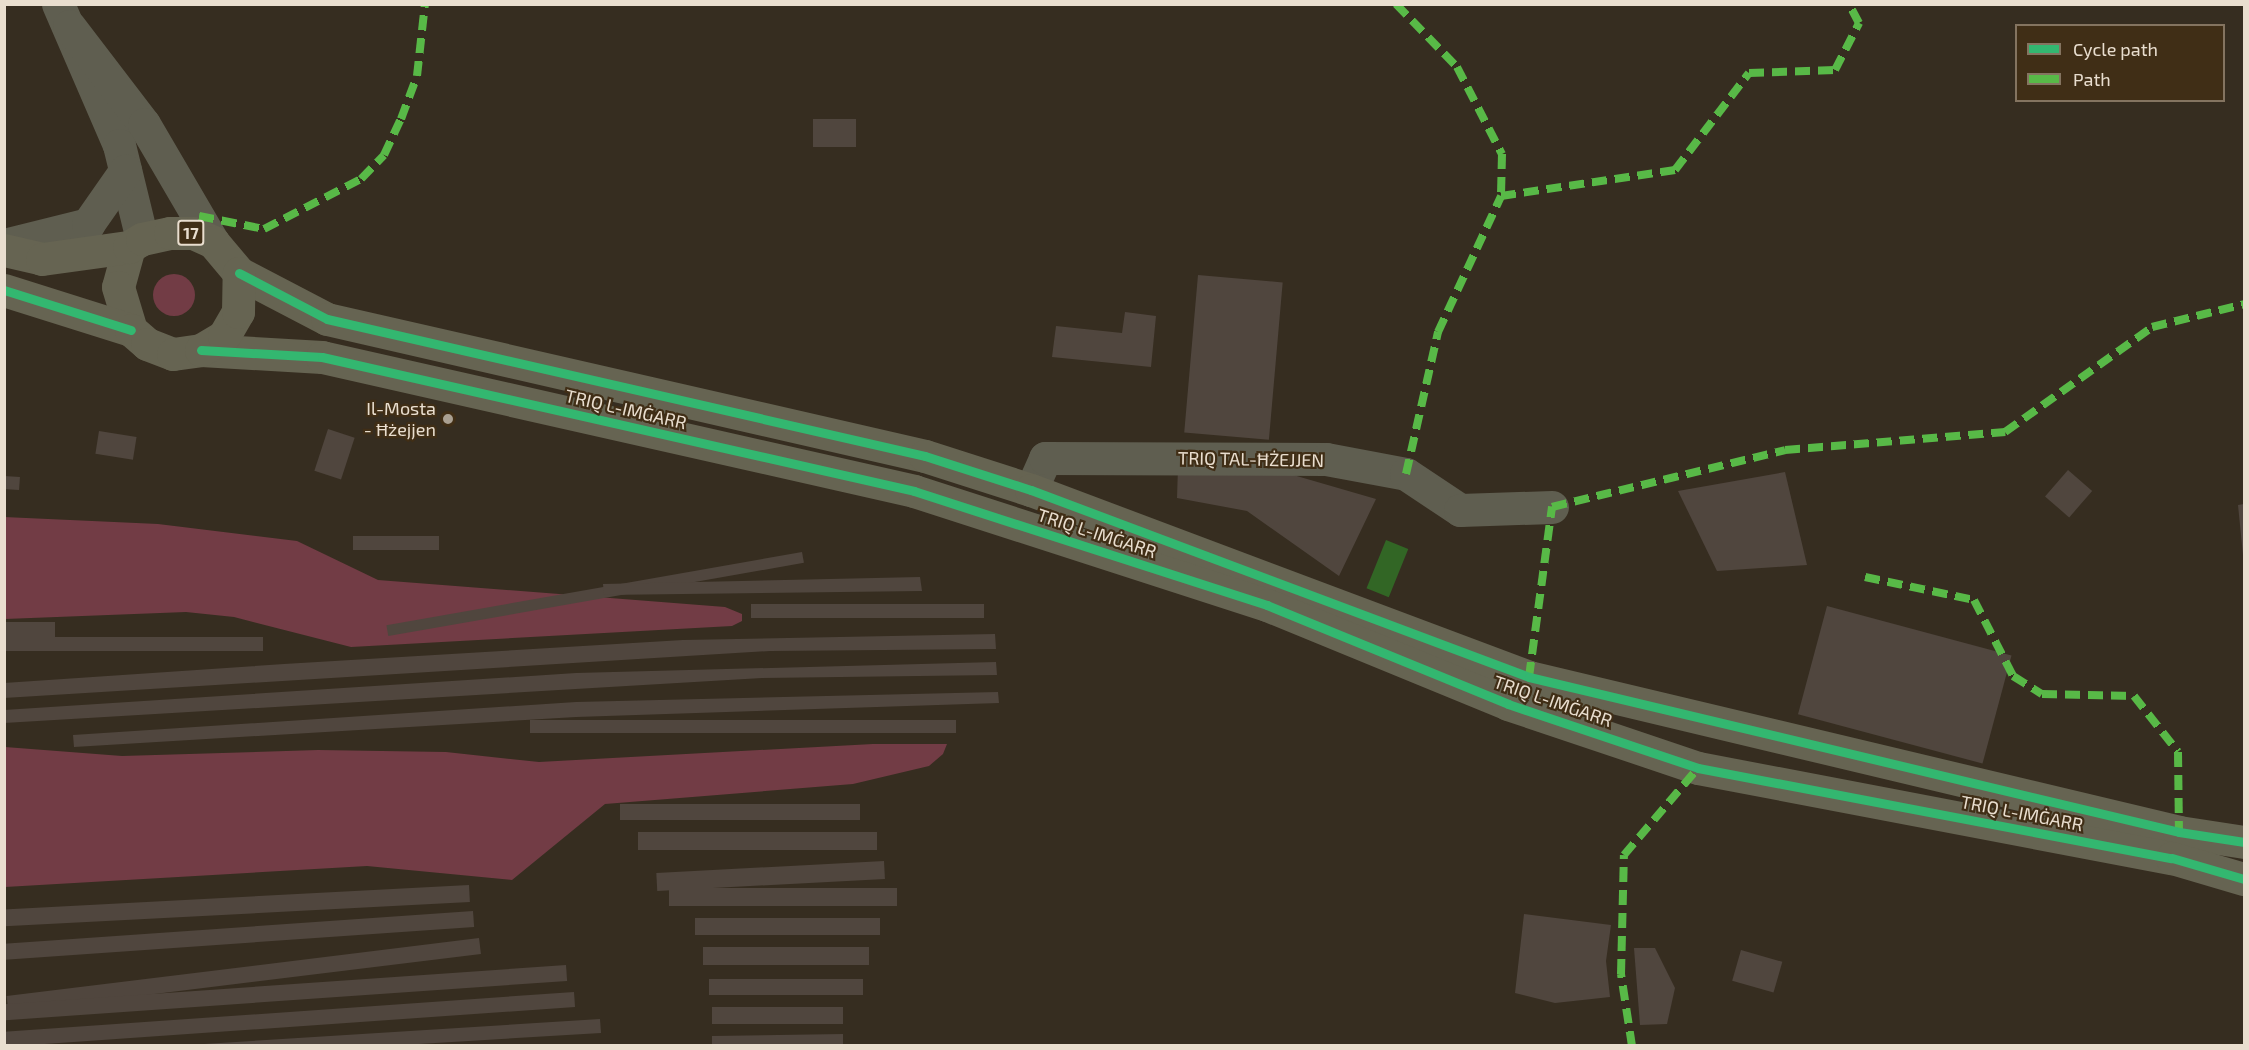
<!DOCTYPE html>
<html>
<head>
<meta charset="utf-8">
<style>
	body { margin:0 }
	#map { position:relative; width:2249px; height:1050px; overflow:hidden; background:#362d20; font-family:"Exo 2",sans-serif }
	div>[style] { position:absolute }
	.green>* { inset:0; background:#723c45 }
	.round { border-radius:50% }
	.water>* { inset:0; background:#326625; transform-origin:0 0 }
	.building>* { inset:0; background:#50463e; transform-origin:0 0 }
	.minor>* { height:33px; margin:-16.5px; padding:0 16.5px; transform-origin:16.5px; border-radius:16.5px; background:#5f5e50 }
	.major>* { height:33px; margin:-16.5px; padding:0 16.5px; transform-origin:16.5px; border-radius:16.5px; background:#666452 }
	.quiet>* { height:8px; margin-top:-4px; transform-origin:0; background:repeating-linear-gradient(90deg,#58b947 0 15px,transparent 0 23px) }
	.cycleway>* { height:9px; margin:-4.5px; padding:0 4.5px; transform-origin:4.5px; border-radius:4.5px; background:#33b770 }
	.dots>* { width:16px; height:16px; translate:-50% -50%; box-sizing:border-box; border:3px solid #402e16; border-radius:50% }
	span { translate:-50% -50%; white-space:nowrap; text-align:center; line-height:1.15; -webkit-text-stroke:4.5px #402e16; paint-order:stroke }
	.shield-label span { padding:2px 4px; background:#402e16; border:2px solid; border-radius:4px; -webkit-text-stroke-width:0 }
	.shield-label { font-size:16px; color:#e9decf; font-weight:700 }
	.poi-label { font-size:18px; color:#e9decf }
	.right { translate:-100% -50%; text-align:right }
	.street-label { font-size:18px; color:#e9decf }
	.frame { position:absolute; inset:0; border:6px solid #e9decf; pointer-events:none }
	.legend { position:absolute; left:2015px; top:24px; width:210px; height:78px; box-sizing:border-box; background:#402e16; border:2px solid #847460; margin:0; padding:8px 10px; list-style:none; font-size:18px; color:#e9decf }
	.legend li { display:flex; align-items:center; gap:12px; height:30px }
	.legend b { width:30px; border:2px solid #847460 }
</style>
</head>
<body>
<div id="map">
	<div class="green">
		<div class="round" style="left:153px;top:274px;width:42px;height:42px"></div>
		<div style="clip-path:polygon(4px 517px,158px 524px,297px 541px,378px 580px,725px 607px,742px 614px,742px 621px,732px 626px,351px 647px,234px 617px,186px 612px,5px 619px)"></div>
		<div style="clip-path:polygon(873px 744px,947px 744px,943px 754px,929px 766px,853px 784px,605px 804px,512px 880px,367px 866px,5px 887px,5px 747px,122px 756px,318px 750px,446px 752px,539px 762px)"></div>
	</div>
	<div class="water">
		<div style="left:1386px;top:540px;width:24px;height:52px;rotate:22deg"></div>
	</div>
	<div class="building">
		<div style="left:813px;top:119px;width:43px;height:28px"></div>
		<div style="left:1198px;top:275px;width:85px;height:158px;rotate:5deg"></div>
		<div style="clip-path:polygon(1125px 312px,1156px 316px,1151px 367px,1052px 357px,1056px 326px,1122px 333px)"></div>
		<div style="left:328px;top:429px;width:28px;height:44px;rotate:18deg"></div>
		<div style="left:99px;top:431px;width:38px;height:23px;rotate:9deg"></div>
		<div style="clip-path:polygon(1259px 465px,1376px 499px,1339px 576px,1247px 511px,1177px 498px,1178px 467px)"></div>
		<div style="left:2068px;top:470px;width:32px;height:35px;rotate:41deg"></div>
		<div style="clip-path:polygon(1785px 472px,1807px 565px,1717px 571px,1678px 491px)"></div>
		<div style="left:4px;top:476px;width:16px;height:13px;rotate:4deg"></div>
		<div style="clip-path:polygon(2244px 504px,2244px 555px,2243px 555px,2238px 505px)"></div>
		<div style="left:439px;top:536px;width:14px;height:86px;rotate:90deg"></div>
		<div style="left:802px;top:552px;width:11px;height:422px;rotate:80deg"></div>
		<div style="clip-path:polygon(920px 577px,922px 591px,604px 595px,603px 584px)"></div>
		<div style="left:984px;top:604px;width:14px;height:233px;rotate:90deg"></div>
		<div style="left:1827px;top:606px;width:191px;height:112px;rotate:15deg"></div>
		<div style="left:55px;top:622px;width:15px;height:51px;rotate:90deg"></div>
		<div style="clip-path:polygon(995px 634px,996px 649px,770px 651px,4px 698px,4px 683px,284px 664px,683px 640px)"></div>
		<div style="left:263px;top:637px;width:14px;height:259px;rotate:90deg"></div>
		<div style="clip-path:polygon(996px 662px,997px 675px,762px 678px,4px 723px,4px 710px,576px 673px)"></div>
		<div style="clip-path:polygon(998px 692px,999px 703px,576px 717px,74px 747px,73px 735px,576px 702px)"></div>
		<div style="left:956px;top:720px;width:13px;height:426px;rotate:90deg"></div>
		<div style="left:860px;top:804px;width:16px;height:240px;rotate:90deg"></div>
		<div style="left:877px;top:832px;width:18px;height:239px;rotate:90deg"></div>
		<div style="left:884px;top:861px;width:18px;height:228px;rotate:87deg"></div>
		<div style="left:469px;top:885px;width:17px;height:466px;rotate:87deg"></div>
		<div style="left:897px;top:888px;width:18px;height:228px;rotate:90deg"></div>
		<div style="left:473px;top:911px;width:16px;height:470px;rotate:86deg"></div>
		<div style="clip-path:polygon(1524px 914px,1611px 925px,1606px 961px,1610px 997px,1555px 1003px,1515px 993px)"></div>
		<div style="left:880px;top:918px;width:17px;height:185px;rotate:90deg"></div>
		<div style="left:479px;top:938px;width:16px;height:476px;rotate:83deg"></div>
		<div style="left:703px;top:947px;width:166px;height:18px"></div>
		<div style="clip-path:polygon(1634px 948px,1655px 948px,1675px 988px,1667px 1024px,1640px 1025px)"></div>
		<div style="left:1741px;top:950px;width:43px;height:32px;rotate:16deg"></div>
		<div style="left:566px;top:965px;width:16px;height:563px;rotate:86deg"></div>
		<div style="left:709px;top:979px;width:154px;height:16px"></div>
		<div style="left:574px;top:992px;width:15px;height:571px;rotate:86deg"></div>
		<div style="left:843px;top:1007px;width:17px;height:131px;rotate:90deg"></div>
		<div style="clip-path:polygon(600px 1019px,601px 1033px,386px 1046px,172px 1046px)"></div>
		<div style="clip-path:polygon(843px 1034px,843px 1046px,712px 1046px,712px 1036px)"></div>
	</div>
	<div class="minor">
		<div style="left:58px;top:4px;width:154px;rotate:66.6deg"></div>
		<div style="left:119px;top:145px;width:97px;rotate:76.3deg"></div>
		<div style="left:69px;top:26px;width:123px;rotate:52.6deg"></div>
		<div style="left:144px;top:124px;width:137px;rotate:59.7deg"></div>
		<div style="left:4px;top:245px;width:87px;rotate:-14deg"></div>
		<div style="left:88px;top:224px;width:65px;rotate:-55.1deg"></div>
		<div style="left:1031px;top:490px;width:35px;rotate:-66deg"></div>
		<div style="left:1045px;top:458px;width:281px;rotate:0.2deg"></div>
		<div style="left:1326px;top:459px;width:81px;rotate:10.6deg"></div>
		<div style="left:1406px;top:474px;width:65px;rotate:33.7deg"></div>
		<div style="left:1460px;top:510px;width:92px;rotate:-1.9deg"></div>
	</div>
	<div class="major">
		<div style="left:129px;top:247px;width:41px;rotate:105.4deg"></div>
		<div style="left:118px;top:287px;width:45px;rotate:73.2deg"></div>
		<div style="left:4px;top:250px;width:39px;rotate:13deg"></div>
		<div style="left:42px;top:259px;width:88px;rotate:-7.9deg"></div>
		<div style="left:129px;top:247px;width:15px;rotate:-32deg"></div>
		<div style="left:142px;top:239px;width:29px;rotate:-12deg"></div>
		<div style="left:170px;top:233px;width:23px"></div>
		<div style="left:193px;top:233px;width:22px;rotate:24deg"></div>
		<div style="left:213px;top:242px;width:40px;rotate:50deg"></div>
		<div style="left:239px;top:273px;width:99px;rotate:27.6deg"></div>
		<div style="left:327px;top:319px;width:613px;rotate:12.9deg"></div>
		<div style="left:925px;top:456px;width:111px;rotate:17.8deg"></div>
		<div style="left:1031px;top:490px;width:532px;rotate:20.58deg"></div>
		<div style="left:1529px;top:677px;width:668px;rotate:13.41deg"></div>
		<div style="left:2179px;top:832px;width:66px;rotate:8.7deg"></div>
		<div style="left:4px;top:290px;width:133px;rotate:17.5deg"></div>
		<div style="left:131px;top:330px;width:21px;rotate:41deg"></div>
		<div style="left:147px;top:344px;width:28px;rotate:21deg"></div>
		<div style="left:173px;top:354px;width:28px;rotate:-8deg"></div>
		<div style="left:201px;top:350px;width:121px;rotate:3.3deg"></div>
		<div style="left:322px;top:357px;width:607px;rotate:12.75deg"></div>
		<div style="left:914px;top:491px;width:371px;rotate:17.9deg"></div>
		<div style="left:1267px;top:605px;width:261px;rotate:22.3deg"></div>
		<div style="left:1508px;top:704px;width:200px;rotate:18.6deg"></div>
		<div style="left:1698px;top:768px;width:482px;rotate:10.8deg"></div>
		<div style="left:2172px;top:858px;width:75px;rotate:16.3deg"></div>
		<div style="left:201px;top:350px;width:27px;rotate:-31deg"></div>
		<div style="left:224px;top:336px;width:28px;rotate:-60deg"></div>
		<div style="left:238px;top:312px;width:39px;rotate:-89deg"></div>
	</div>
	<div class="quiet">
		<div style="left:1396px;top:4px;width:88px;rotate:45.9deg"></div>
		<div style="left:1457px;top:67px;width:98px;rotate:62.7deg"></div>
		<div style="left:1502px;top:154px;width:42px;rotate:91.4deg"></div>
		<div style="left:199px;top:216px;width:66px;rotate:11.3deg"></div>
		<div style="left:264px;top:229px;width:109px;rotate:-27.3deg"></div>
		<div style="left:361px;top:179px;width:33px;rotate:-46deg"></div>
		<div style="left:384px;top:155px;width:40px;rotate:-65deg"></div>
		<div style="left:401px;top:119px;width:46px;rotate:-69.6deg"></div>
		<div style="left:417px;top:76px;width:72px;rotate:-83.7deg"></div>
		<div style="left:1406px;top:474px;width:146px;rotate:-77.3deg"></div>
		<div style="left:1438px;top:332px;width:150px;rotate:-65.1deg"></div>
		<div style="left:1501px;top:196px;width:176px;rotate:-8.5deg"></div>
		<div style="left:1675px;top:170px;width:122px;rotate:-52.7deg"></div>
		<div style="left:1749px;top:73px;width:86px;rotate:-2deg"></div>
		<div style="left:1835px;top:70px;width:53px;rotate:-62.9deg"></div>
		<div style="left:1859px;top:23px;width:21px;rotate:-118deg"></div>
		<div style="left:1865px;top:577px;width:111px;rotate:11.9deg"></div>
		<div style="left:1974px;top:600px;width:85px;rotate:62.8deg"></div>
		<div style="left:2013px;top:676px;width:34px;rotate:32deg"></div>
		<div style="left:2042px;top:694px;width:92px;rotate:1.2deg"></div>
		<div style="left:2134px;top:696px;width:71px;rotate:51.8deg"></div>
		<div style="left:2178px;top:752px;width:80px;rotate:89.3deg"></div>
		<div style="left:1529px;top:677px;width:172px;rotate:-82.3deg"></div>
		<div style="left:1552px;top:507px;width:240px;rotate:-13.7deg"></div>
		<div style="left:1785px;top:450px;width:221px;rotate:-4.7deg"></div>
		<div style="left:2005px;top:432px;width:181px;rotate:-35.5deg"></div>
		<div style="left:2152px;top:327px;width:95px;rotate:-14deg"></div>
		<div style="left:1632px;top:1046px;width:73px;rotate:-98.7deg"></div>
		<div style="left:1621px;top:974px;width:119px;rotate:-88.6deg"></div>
		<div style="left:1624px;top:855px;width:114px;rotate:-49.6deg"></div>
	</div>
	<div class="cycleway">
		<div style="left:239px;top:273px;width:99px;rotate:27.6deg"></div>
		<div style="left:327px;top:319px;width:613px;rotate:12.9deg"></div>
		<div style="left:925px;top:456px;width:111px;rotate:17.8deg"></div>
		<div style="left:1031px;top:490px;width:532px;rotate:20.58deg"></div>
		<div style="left:1529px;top:677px;width:668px;rotate:13.41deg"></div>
		<div style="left:2179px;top:832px;width:66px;rotate:8.7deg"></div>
		<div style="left:4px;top:290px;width:133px;rotate:17.5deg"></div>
		<div style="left:201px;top:350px;width:121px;rotate:3.3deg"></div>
		<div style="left:322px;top:357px;width:607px;rotate:12.75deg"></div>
		<div style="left:914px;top:491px;width:371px;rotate:17.9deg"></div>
		<div style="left:1267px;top:605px;width:261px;rotate:22.3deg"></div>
		<div style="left:1508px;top:704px;width:200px;rotate:18.6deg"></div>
		<div style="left:1698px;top:768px;width:482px;rotate:10.8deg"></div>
		<div style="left:2172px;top:858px;width:75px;rotate:16.3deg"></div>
	</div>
	<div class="dots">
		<div style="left:448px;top:419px;background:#aaa092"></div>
	</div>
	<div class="shield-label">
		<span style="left:191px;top:233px">17</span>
	</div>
	<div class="poi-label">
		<span class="right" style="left:436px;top:419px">Il-Mosta<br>- Ħżejjen</span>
	</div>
	<div class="street-label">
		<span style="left:626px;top:409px;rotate:13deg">TRIQ L-IMĠARR</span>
		<span style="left:1251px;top:459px;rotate:1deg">TRIQ TAL-ĦŻEJJEN</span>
		<span style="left:1097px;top:533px;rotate:18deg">TRIQ L-IMĠARR</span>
		<span style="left:1553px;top:701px;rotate:19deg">TRIQ L-IMĠARR</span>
		<span style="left:2022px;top:813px;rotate:11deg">TRIQ L-IMĠARR</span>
	</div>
	<div class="frame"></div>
	<ul class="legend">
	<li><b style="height:8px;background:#33b770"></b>Cycle path</li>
	<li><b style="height:8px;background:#58b947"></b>Path</li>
	</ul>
</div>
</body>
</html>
